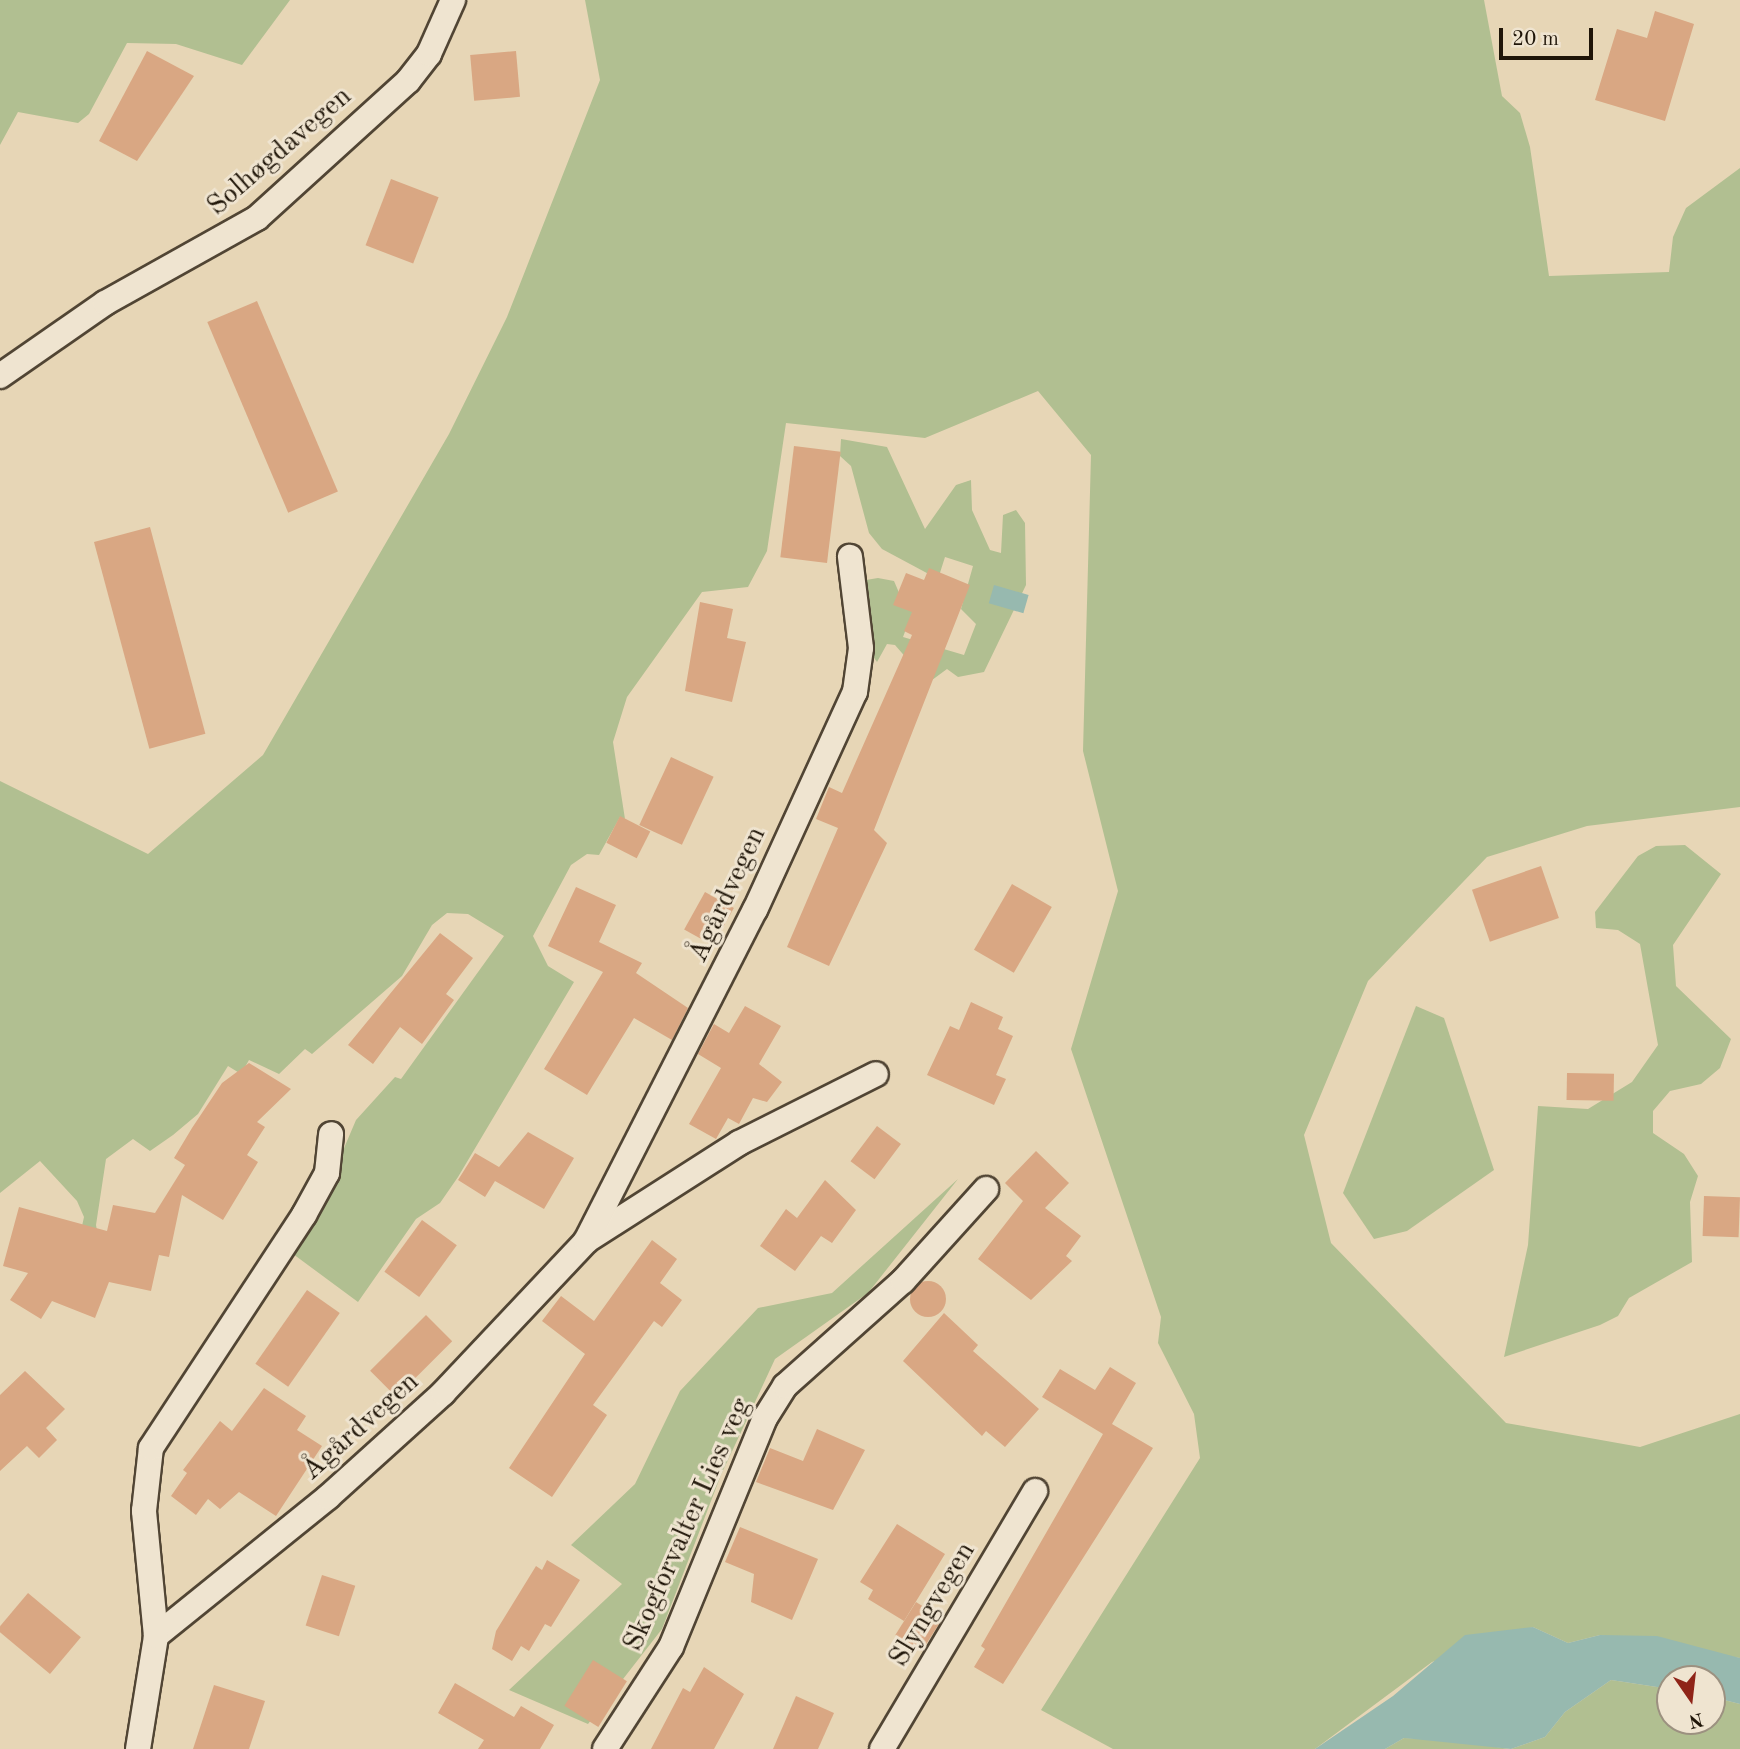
<!DOCTYPE html>
<html>
<head>
<meta charset="utf-8">
<style>
	body { margin:0 }
	#map { position:relative; width:1740px; height:1749px; overflow:hidden; background:#e7d6b6; font-family:"Old Standard TT",serif }
	div>[style] { position:absolute }
	.green>* { inset:0; background:#b1bf91 }
	.water>* { inset:0; background:#97b9af; transform-origin:0 0 }
	.building>* { inset:0; background:#d9a783; transform-origin:0 0 }
	.round { border-radius:50% }
	.roads { filter:drop-shadow(2px 0 #514534) drop-shadow(-2px 0 #514534) drop-shadow(0 2px #514534) drop-shadow(0 -2px #514534) }
	.street>* { height:24px; margin:-12px; padding:0 12px; transform-origin:12px; border-radius:12px; background:#efe4d0 }
	span { translate:-50% -50%; white-space:nowrap; text-align:center; line-height:1.15; -webkit-text-stroke:6px #efe4d0; paint-order:stroke }
	.street-label { font-size:28px; color:#1f1508 }
	.north { position:absolute; left:1656px; top:1665px; width:70px; height:70px; box-sizing:border-box; background:#efe4d0; border:2px solid #9c9180; border-radius:50%; rotate:166deg; font-size:19px; font-weight:700; line-height:28px; text-align:center; color:#1f1508 }
	.north::after { content:''; display:block; margin:auto; width:24px; height:32px; background:#8f2418; clip-path:polygon(50% 0,100% 100%,50% 72%,0 100%) }
	.scale { position:absolute; left:1499px; top:28px; width:94px; height:32px; box-sizing:border-box; border:4px solid #1f1508; border-top:0; padding-left:9px; font-size:21px; line-height:24px; white-space:nowrap; color:#1f1508; -webkit-text-stroke:5px #efe4d0; paint-order:stroke }
</style>
</head>
<body>
<div id="map">
	<div class="green">
		<div style="clip-path:polygon(0 0,290px 0,242px 65px,176px 44px,127px 43px,89px 114px,78px 123px,18px 112px,0 145px)"></div>
		<div style="clip-path:polygon(585px 0,1484px 0,1502px 96px,1520px 113px,1530px 147px,1549px 276px,1669px 272px,1673px 237px,1686px 208px,1740px 168px,1740px 807px,1587px 826px,1487px 857px,1368px 981px,1304px 1135px,1331px 1243px,1506px 1423px,1640px 1447px,1740px 1414px,1740px 1658px,1600px 1635px,1568px 1643px,1533px 1627px,1432px 1662px,1315px 1749px,1113px 1749px,1041px 1710px,1200px 1458px,1194px 1414px,1158px 1343px,1161px 1317px,1071px 1049px,1118px 891px,1083px 751px,1091px 455px,1038px 391px,925px 438px,786px 423px,767px 551px,748px 587px,702px 592px,627px 697px,613px 742px,625px 819px,620px 817px,599px 855px,587px 854px,571px 865px,533px 936px,548px 966px,574px 982px,458px 1177px,440px 1203px,416px 1219px,358px 1302px,289px 1251px,327px 1188px,356px 1120px,395px 1077px,401px 1079px,504px 936px,468px 914px,447px 913px,432px 925px,402px 976px,312px 1054px,305px 1049px,279px 1074px,249px 1060px,241px 1074px,228px 1066px,198px 1114px,173px 1135px,150px 1151px,133px 1139px,106px 1159px,96px 1225px,100px 1247px,80px 1235px,84px 1217px,77px 1201px,40px 1161px,0 1193px,0 781px,148px 854px,263px 755px,449px 434px,507px 317px,600px 80px)"></div>
		<div style="clip-path:polygon(841px 439px,887px 447px,925px 529px,956px 485px,971px 480px,972px 510px,990px 550px,1001px 553px,1003px 515px,1016px 510px,1025px 523px,1026px 585px,984px 672px,958px 677px,947px 669px,928px 683px,895px 645px,887px 644px,877px 662px,872px 655px,863px 588px,866px 580px,878px 578px,894px 581px,903px 602px,914px 608px,903px 637px,964px 655px,976px 624px,961px 609px,973px 566px,945px 557px,938px 579px,882px 549px,869px 533px,851px 466px,840px 456px)"></div>
		<div style="clip-path:polygon(1685px 845px,1721px 874px,1673px 945px,1676px 986px,1731px 1039px,1720px 1068px,1701px 1084px,1670px 1091px,1653px 1111px,1653px 1133px,1684px 1154px,1698px 1176px,1690px 1202px,1692px 1262px,1629px 1298px,1618px 1316px,1600px 1325px,1504px 1357px,1528px 1245px,1538px 1106px,1588px 1109px,1632px 1082px,1658px 1045px,1640px 944px,1618px 930px,1596px 928px,1595px 912px,1638px 856px,1656px 846px)"></div>
		<div style="clip-path:polygon(1416px 1006px,1444px 1018px,1494px 1170px,1407px 1231px,1374px 1239px,1343px 1193px)"></div>
		<div style="clip-path:polygon(958px 1179px,868px 1293px,775px 1359px,721px 1475px,662px 1629px,588px 1724px,509px 1690px,622px 1584px,571px 1545px,635px 1484px,680px 1391px,758px 1308px,832px 1293px)"></div>
		<div style="clip-path:polygon(1611px 1680px,1670px 1689px,1670px 1721px,1712px 1721px,1712px 1697px,1740px 1704px,1740px 1749px,1511px 1749px,1545px 1737px,1565px 1712px)"></div>
		<div style="clip-path:polygon(1404px 1738px,1453px 1740px,1509px 1749px,1385px 1749px)"></div>
	</div>
	<div class="water">
		<div style="left:994px;top:585px;width:36px;height:19px;rotate:16deg"></div>
		<div style="clip-path:polygon(1533px 1627px,1568px 1643px,1600px 1635px,1657px 1636px,1740px 1658px,1740px 1704px,1712px 1697px,1712px 1679px,1670px 1679px,1670px 1689px,1611px 1680px,1565px 1712px,1545px 1737px,1511px 1749px,1404px 1738px,1385px 1749px,1315px 1749px,1393px 1696px,1465px 1635px)"></div>
	</div>
	<div class="building">
		<div style="clip-path:polygon(1655px 11px,1694px 24px,1665px 121px,1595px 100px,1617px 29px,1647px 38px)"></div>
		<div style="clip-path:polygon(147px 51px,194px 76px,137px 161px,99px 141px)"></div>
		<div style="left:516px;top:51px;width:46px;height:46px;rotate:85deg"></div>
		<div style="left:391px;top:179px;width:51px;height:71px;rotate:21deg"></div>
		<div style="left:257px;top:301px;width:207px;height:54px;rotate:67deg"></div>
		<div style="left:794px;top:446px;width:47px;height:112px;rotate:7deg"></div>
		<div style="left:150px;top:527px;width:214px;height:58px;rotate:75deg"></div>
		<div style="clip-path:polygon(929px 568px,970px 585px,874px 830px,887px 843px,829px 966px,787px 947px,838px 828px,816px 819px,829px 787px,842px 793px,912px 635px,904px 631px,912px 612px,893px 605px,906px 573px,924px 580px)"></div>
		<div style="clip-path:polygon(700px 602px,733px 609px,727px 638px,746px 642px,732px 702px,685px 691px)"></div>
		<div style="left:671px;top:757px;width:47px;height:75px;rotate:25deg"></div>
		<div style="left:620px;top:816px;width:34px;height:30px;rotate:27deg"></div>
		<div style="left:1541px;top:866px;width:55px;height:73px;rotate:71deg"></div>
		<div style="left:1012px;top:884px;width:46px;height:76px;rotate:30deg"></div>
		<div style="clip-path:polygon(576px 887px,616px 905px,599px 942px,642px 963px,636px 973px,688px 1008px,672px 1040px,634px 1018px,587px 1095px,544px 1069px,603px 972px,548px 946px)"></div>
		<div style="left:705px;top:892px;width:33px;height:43px;rotate:29deg"></div>
		<div style="clip-path:polygon(440px 933px,473px 958px,446px 994px,454px 1000px,422px 1044px,400px 1027px,373px 1064px,348px 1045px)"></div>
		<div style="clip-path:polygon(971px 1002px,1003px 1017px,998px 1029px,1013px 1036px,996px 1075px,1006px 1079px,994px 1105px,927px 1075px,950px 1026px,959px 1030px)"></div>
		<div style="clip-path:polygon(745px 1006px,781px 1026px,759px 1064px,782px 1082px,767px 1102px,753px 1098px,739px 1124px,728px 1118px,716px 1139px,689px 1124px,721px 1068px,698px 1054px,714px 1024px,729px 1033px)"></div>
		<div style="clip-path:polygon(249px 1063px,291px 1089px,257px 1122px,265px 1127px,247px 1155px,258px 1162px,223px 1220px,182px 1195px,169px 1257px,159px 1255px,151px 1291px,109px 1282px,95px 1318px,52px 1301px,41px 1319px,10px 1300px,28px 1273px,3px 1266px,19px 1207px,107px 1231px,113px 1205px,155px 1213px,185px 1165px,174px 1158px,192px 1128px,222px 1083px)"></div>
		<div style="left:1567px;top:1073px;width:47px;height:27px;rotate:1deg"></div>
		<div style="left:877px;top:1126px;width:30px;height:44px;rotate:37deg"></div>
		<div style="clip-path:polygon(528px 1132px,574px 1158px,544px 1209px,495px 1181px,485px 1197px,458px 1180px,475px 1153px,499px 1167px)"></div>
		<div style="clip-path:polygon(1036px 1151px,1069px 1183px,1045px 1208px,1081px 1236px,1066px 1256px,1072px 1261px,1031px 1300px,978px 1259px,1023px 1201px,1005px 1183px)"></div>
		<div style="clip-path:polygon(825px 1180px,856px 1210px,832px 1243px,821px 1236px,795px 1271px,760px 1246px,786px 1209px,797px 1218px)"></div>
		<div style="left:1704px;top:1196px;width:36px;height:40px;rotate:2deg"></div>
		<div style="left:422px;top:1220px;width:43px;height:64px;rotate:36deg"></div>
		<div style="clip-path:polygon(652px 1240px,677px 1259px,660px 1283px,682px 1300px,662px 1327px,654px 1321px,593px 1405px,607px 1415px,552px 1497px,509px 1468px,585px 1354px,542px 1321px,561px 1296px,594px 1321px)"></div>
		<div class="round" style="left:910px;top:1281px;width:36px;height:36px"></div>
		<div style="left:307px;top:1290px;width:40px;height:90px;rotate:35deg"></div>
		<div style="clip-path:polygon(944px 1313px,978px 1345px,973px 1351px,1039px 1409px,1005px 1447px,986px 1431px,982px 1436px,903px 1361px)"></div>
		<div style="left:426px;top:1315px;width:37px;height:79px;rotate:45deg"></div>
		<div style="clip-path:polygon(1110px 1367px,1136px 1383px,1112px 1424px,1153px 1448px,1003px 1684px,974px 1667px,985px 1649px,981px 1646px,1103px 1434px,1042px 1397px,1060px 1369px,1095px 1390px)"></div>
		<div style="clip-path:polygon(25px 1371px,65px 1409px,46px 1428px,57px 1440px,39px 1458px,27px 1446px,0 1471px,0 1395px)"></div>
		<div style="clip-path:polygon(264px 1388px,306px 1416px,297px 1430px,322px 1446px,276px 1516px,239px 1492px,220px 1509px,208px 1499px,196px 1515px,171px 1496px,187px 1473px,183px 1470px,220px 1421px,232px 1431px)"></div>
		<div style="clip-path:polygon(817px 1429px,865px 1450px,833px 1510px,756px 1482px,770px 1448px,803px 1461px)"></div>
		<div style="clip-path:polygon(897px 1524px,945px 1554px,904px 1621px,868px 1599px,873px 1590px,860px 1582px)"></div>
		<div style="clip-path:polygon(740px 1527px,818px 1559px,792px 1620px,751px 1602px,754px 1574px,725px 1562px)"></div>
		<div style="clip-path:polygon(547px 1560px,580px 1580px,551px 1627px,545px 1624px,529px 1651px,521px 1646px,512px 1661px,492px 1649px,496px 1631px,536px 1566px,542px 1570px)"></div>
		<div style="left:322px;top:1575px;width:35px;height:53px;rotate:18deg"></div>
		<div style="left:28px;top:1593px;width:69px;height:48px;rotate:40deg"></div>
		<div style="left:916px;top:1602px;width:31px;height:39px;rotate:32deg"></div>
		<div style="left:593px;top:1660px;width:40px;height:54px;rotate:32deg"></div>
		<div style="clip-path:polygon(704px 1667px,744px 1694px,714px 1749px,651px 1749px,683px 1688px,690px 1692px)"></div>
		<div style="clip-path:polygon(455px 1683px,514px 1717px,521px 1706px,554px 1725px,540px 1749px,478px 1749px,484px 1740px,438px 1713px)"></div>
		<div style="clip-path:polygon(214px 1685px,265px 1701px,249px 1749px,193px 1749px)"></div>
		<div style="clip-path:polygon(796px 1696px,834px 1713px,818px 1749px,773px 1749px)"></div>
	</div>
	<div class="roads">
		<div class="street">
			<div style="left:0;top:376px;width:128px;rotate:-34.8deg"></div>
			<div style="left:105px;top:303px;width:174px;rotate:-29.2deg"></div>
			<div style="left:257px;top:218px;width:204px;rotate:-42.2deg"></div>
			<div style="left:408px;top:81px;width:34px;rotate:-52deg"></div>
			<div style="left:429px;top:54px;width:59px;rotate:-66deg"></div>
			<div style="left:586px;top:1241px;width:182px;rotate:-32.6deg"></div>
			<div style="left:739px;top:1143px;width:153px;rotate:-26.7deg"></div>
			<div style="left:156px;top:1636px;width:221px;rotate:-38.9deg"></div>
			<div style="left:328px;top:1497px;width:155px;rotate:-42.1deg"></div>
			<div style="left:443px;top:1393px;width:209px;rotate:-46.7deg"></div>
			<div style="left:586px;top:1241px;width:372px;rotate:-63deg"></div>
			<div style="left:755px;top:910px;width:240px;rotate:-65.4deg"></div>
			<div style="left:855px;top:692px;width:44px;rotate:-82.2deg"></div>
			<div style="left:861px;top:648px;width:92px;rotate:-96.9deg"></div>
			<div style="left:138px;top:1749px;width:114px;rotate:-80.9deg"></div>
			<div style="left:156px;top:1636px;width:126px;rotate:-95.5deg"></div>
			<div style="left:144px;top:1511px;width:63px;rotate:-83.7deg"></div>
			<div style="left:151px;top:1448px;width:279px;rotate:-56.7deg"></div>
			<div style="left:304px;top:1215px;width:48px;rotate:-61.3deg"></div>
			<div style="left:327px;top:1173px;width:39px;rotate:-84deg"></div>
			<div style="left:605px;top:1749px;width:121px;rotate:-57.1deg"></div>
			<div style="left:671px;top:1647px;width:248px;rotate:-67.7deg"></div>
			<div style="left:765px;top:1418px;width:38px;rotate:-58deg"></div>
			<div style="left:785px;top:1386px;width:158px;rotate:-41.7deg"></div>
			<div style="left:903px;top:1281px;width:124px;rotate:-47.9deg"></div>
			<div style="left:882px;top:1749px;width:300px;rotate:-59.3deg"></div>
		</div>
	</div>
	<div class="street-label">
		<span style="left:280px;top:152px;rotate:-41deg">Solhøgdavegen</span>
		<span style="left:728px;top:895px;rotate:-65deg">Ågårdvegen</span>
		<span style="left:361px;top:1427px;rotate:-42deg">Ågårdvegen</span>
		<span style="left:688px;top:1525px;rotate:-66deg">Skogforvalter Lies veg</span>
		<span style="left:933px;top:1605px;rotate:-59deg">Slyngvegen</span>
	</div>
	<div class="north">N</div>
	<div class="scale">20 m</div>
</div>
</body>
</html>
